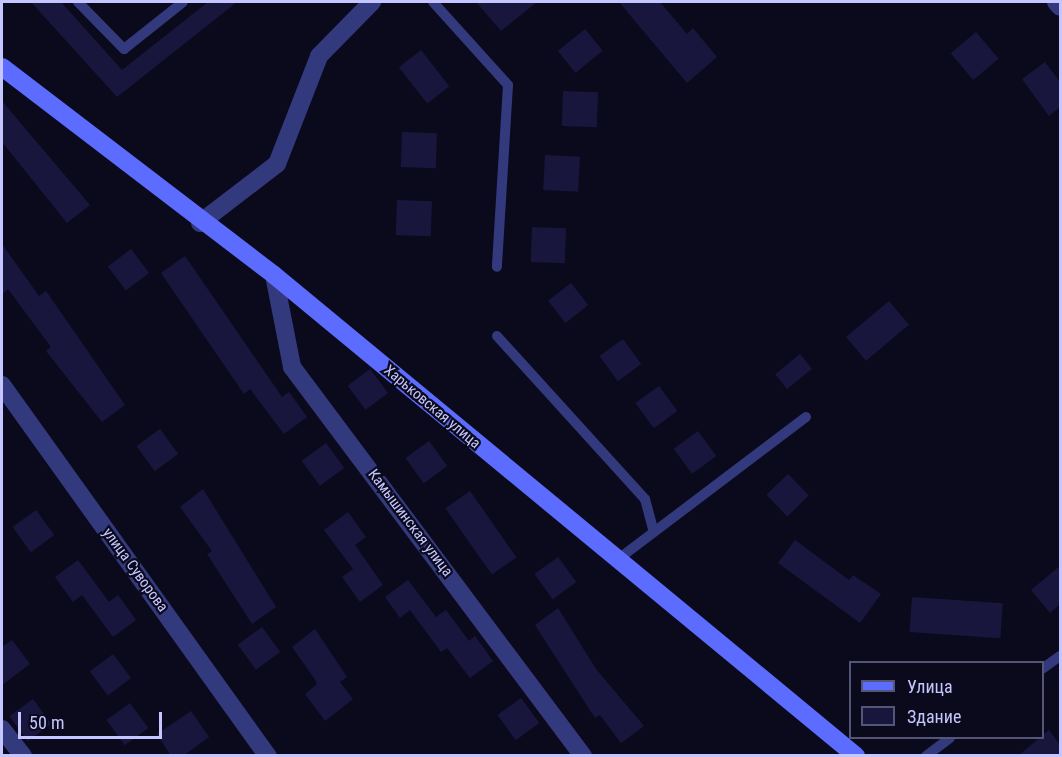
<!DOCTYPE html>
<html>
<head>
<meta charset="utf-8">
<style>
	body { margin:0 }
	#map { position:relative; width:1062px; height:757px; overflow:hidden; background:#0b0a1c; font-family:"Roboto Condensed",sans-serif }
	div>[style] { position:absolute }
	.building>* { inset:0; background:#19163d; transform-origin:0 0 }
	.lane>* { height:10px; margin:-5px; padding:0 5px; transform-origin:5px; border-radius:5px; background:#33397d }
	.street>* { height:18px; margin:-9px; padding:0 9px; transform-origin:9px; border-radius:9px; background:#33397d }
	.secondary>* { height:18px; margin:-9px; padding:0 9px; transform-origin:9px; border-radius:9px; background:#5c6cff }
	span { translate:-50% -50%; white-space:nowrap; text-align:center; line-height:1.15; -webkit-text-stroke:4.5px #0b0a1c; paint-order:stroke }
	.street-label { font-size:15px; color:#c5c6ff }
	.frame { position:absolute; inset:0; border:3px solid #c5c6ff; pointer-events:none }
	.legend { position:absolute; left:849px; top:661px; width:195px; height:78px; box-sizing:border-box; background:#0b0a1c; border:2px solid #557; margin:0; padding:8px 10px; list-style:none; font-size:18px; color:#c5c6ff }
	.legend li { display:flex; align-items:center; gap:12px; height:30px }
	.legend b { width:30px; border:2px solid #557 }
	.scale { position:absolute; left:18px; top:712px; width:144px; height:27px; box-sizing:border-box; border:3px solid #c5c6ff; border-top:0; padding-left:8px; font-size:18px; line-height:21px; white-space:nowrap; color:#c5c6ff; -webkit-text-stroke:4px #0b0a1c; paint-order:stroke }
</style>
</head>
<body>
<div id="map">
	<div class="building">
		<div style="clip-path:polygon(31px 2px,61px 2px,122px 70px,208px 2px,237px 2px,117px 97px)"></div>
		<div style="clip-path:polygon(476px 2px,537px 2px,501px 31px)"></div>
		<div style="clip-path:polygon(619px 2px,660px 2px,687px 34px,693px 28px,717px 57px,687px 83px)"></div>
		<div style="left:585px;top:29px;width:28px;height:35px;rotate:51deg"></div>
		<div style="left:976px;top:32px;width:35px;height:33px;rotate:50deg"></div>
		<div style="left:421px;top:50px;width:46px;height:28px;rotate:52deg"></div>
		<div style="clip-path:polygon(1045px 62px,1060px 82px,1060px 107px,1049px 116px,1022px 79px)"></div>
		<div style="left:563px;top:91px;width:35px;height:35px;rotate:2deg"></div>
		<div style="clip-path:polygon(2px 101px,90px 205px,67px 223px,2px 142px)"></div>
		<div style="left:402px;top:132px;width:35px;height:35px;rotate:2deg"></div>
		<div style="left:545px;top:155px;width:35px;height:35px;rotate:3deg"></div>
		<div style="left:397px;top:200px;width:35px;height:35px;rotate:2deg"></div>
		<div style="left:532px;top:227px;width:34px;height:35px;rotate:2deg"></div>
		<div style="clip-path:polygon(2px 244px,39px 296px,46px 291px,125px 405px,102px 422px,46px 351px,51px 347px,8px 289px,2px 294px)"></div>
		<div style="left:131px;top:249px;width:30px;height:29px;rotate:53deg"></div>
		<div style="clip-path:polygon(185px 256px,282px 397px,289px 392px,307px 417px,284px 434px,250px 389px,244px 394px,161px 273px)"></div>
		<div style="left:571px;top:283px;width:28px;height:29px;rotate:52deg"></div>
		<div style="left:889px;top:301px;width:31px;height:56px;rotate:50deg"></div>
		<div style="left:623px;top:339px;width:31px;height:29px;rotate:54deg"></div>
		<div style="left:800px;top:354px;width:19px;height:32px;rotate:51deg"></div>
		<div style="left:370px;top:369px;width:30px;height:28px;rotate:53deg"></div>
		<div style="left:659px;top:386px;width:31px;height:29px;rotate:54deg"></div>
		<div style="left:160px;top:429px;width:31px;height:29px;rotate:54deg"></div>
		<div style="left:698px;top:431px;width:31px;height:30px;rotate:54deg"></div>
		<div style="left:429px;top:441px;width:31px;height:29px;rotate:54deg"></div>
		<div style="left:326px;top:443px;width:31px;height:30px;rotate:54deg"></div>
		<div style="left:788px;top:474px;width:30px;height:30px;rotate:46deg"></div>
		<div style="clip-path:polygon(203px 489px,276px 607px,252px 624px,207px 554px,212px 551px,180px 507px)"></div>
		<div style="left:470px;top:491px;width:81px;height:30px;rotate:55deg"></div>
		<div style="left:36px;top:510px;width:31px;height:29px;rotate:54deg"></div>
		<div style="clip-path:polygon(348px 512px,366px 537px,355px 545px,383px 585px,360px 602px,342px 577px,353px 569px,324px 530px)"></div>
		<div style="clip-path:polygon(795px 540px,849px 580px,853px 575px,881px 594px,860px 623px,778px 563px)"></div>
		<div style="left:558px;top:557px;width:31px;height:29px;rotate:54deg"></div>
		<div style="clip-path:polygon(78px 560px,109px 602px,118px 595px,136px 620px,113px 637px,82px 595px,73px 602px,55px 577px)"></div>
		<div style="clip-path:polygon(1060px 566px,1060px 604px,1050px 613px,1031px 590px)"></div>
		<div style="clip-path:polygon(408px 580px,436px 617px,446px 610px,469px 641px,475px 636px,493px 661px,470px 678px,447px 648px,441px 652px,410px 610px,400px 618px,385px 597px)"></div>
		<div style="left:912px;top:597px;width:91px;height:35px;rotate:4deg"></div>
		<div style="clip-path:polygon(558px 608px,596px 669px,644px 726px,621px 743px,600px 715px,595px 718px,535px 625px)"></div>
		<div style="left:262px;top:627px;width:31px;height:30px;rotate:54deg"></div>
		<div style="clip-path:polygon(315px 629px,347px 677px,340px 682px,353px 699px,325px 721px,305px 694px,317px 684px,314px 678px,292px 647px)"></div>
		<div style="clip-path:polygon(12px 640px,30px 664px,2px 685px,2px 647px)"></div>
		<div style="left:113px;top:654px;width:30px;height:29px;rotate:53deg"></div>
		<div style="left:521px;top:698px;width:31px;height:29px;rotate:54deg"></div>
		<div style="left:33px;top:699px;width:31px;height:29px;rotate:54deg"></div>
		<div style="left:130px;top:703px;width:31px;height:29px;rotate:54deg"></div>
		<div style="clip-path:polygon(191px 711px,209px 737px,183px 756px,171px 756px,157px 734px)"></div>
		<div style="clip-path:polygon(1049px 730px,1060px 745px,1060px 756px,1018px 756px)"></div>
	</div>
	<div class="lane">
		<div style="left:78px;top:2px;width:66px;rotate:45.6deg"></div>
		<div style="left:124px;top:49px;width:75px;rotate:-38.5deg"></div>
		<div style="left:433px;top:2px;width:112px;rotate:47.9deg"></div>
		<div style="left:508px;top:85px;width:182px;rotate:93.5deg"></div>
		<div style="left:497px;top:336px;width:220px;rotate:47.8deg"></div>
		<div style="left:645px;top:499px;width:34px;rotate:75deg"></div>
		<div style="left:617px;top:560px;width:237px;rotate:-37.1deg"></div>
		<div style="left:1042px;top:669px;width:22px;rotate:-36deg"></div>
		<div style="left:926px;top:756px;width:30px;rotate:-37deg"></div>
	</div>
	<div class="street">
		<div style="left:1056px;top:2px;width:6px;rotate:51deg"></div>
		<div style="left:200px;top:223px;width:97px;rotate:-37.5deg"></div>
		<div style="left:277px;top:164px;width:116px;rotate:-68.7deg"></div>
		<div style="left:319px;top:56px;width:76px;rotate:-45.5deg"></div>
		<div style="left:274px;top:275px;width:94px;rotate:78.9deg"></div>
		<div style="left:292px;top:367px;width:486px;rotate:53.2deg"></div>
		<div style="left:2px;top:385px;width:457px;rotate:54.4deg"></div>
		<div style="left:2px;top:729px;width:34px;rotate:52deg"></div>
	</div>
	<div class="secondary">
		<div style="left:2px;top:67px;width:342px;rotate:37.4deg"></div>
		<div style="left:274px;top:275px;width:755px;rotate:39.57deg"></div>
	</div>
	<div class="street-label">
		<span style="left:432px;top:407px;rotate:40deg">Харьковская улица</span>
		<span style="left:410px;top:523px;rotate:53deg">Камышинская улица</span>
		<span style="left:135px;top:570px;rotate:54deg">улица Суворова</span>
	</div>
	<div class="frame"></div>
	<ul class="legend">
	<li><b style="height:8px;background:#5c6cff"></b>Улица</li>
	<li><b style="height:16px;background:#19163d"></b>Здание</li>
	</ul>
	<div class="scale">50 m</div>
</div>
</body>
</html>
